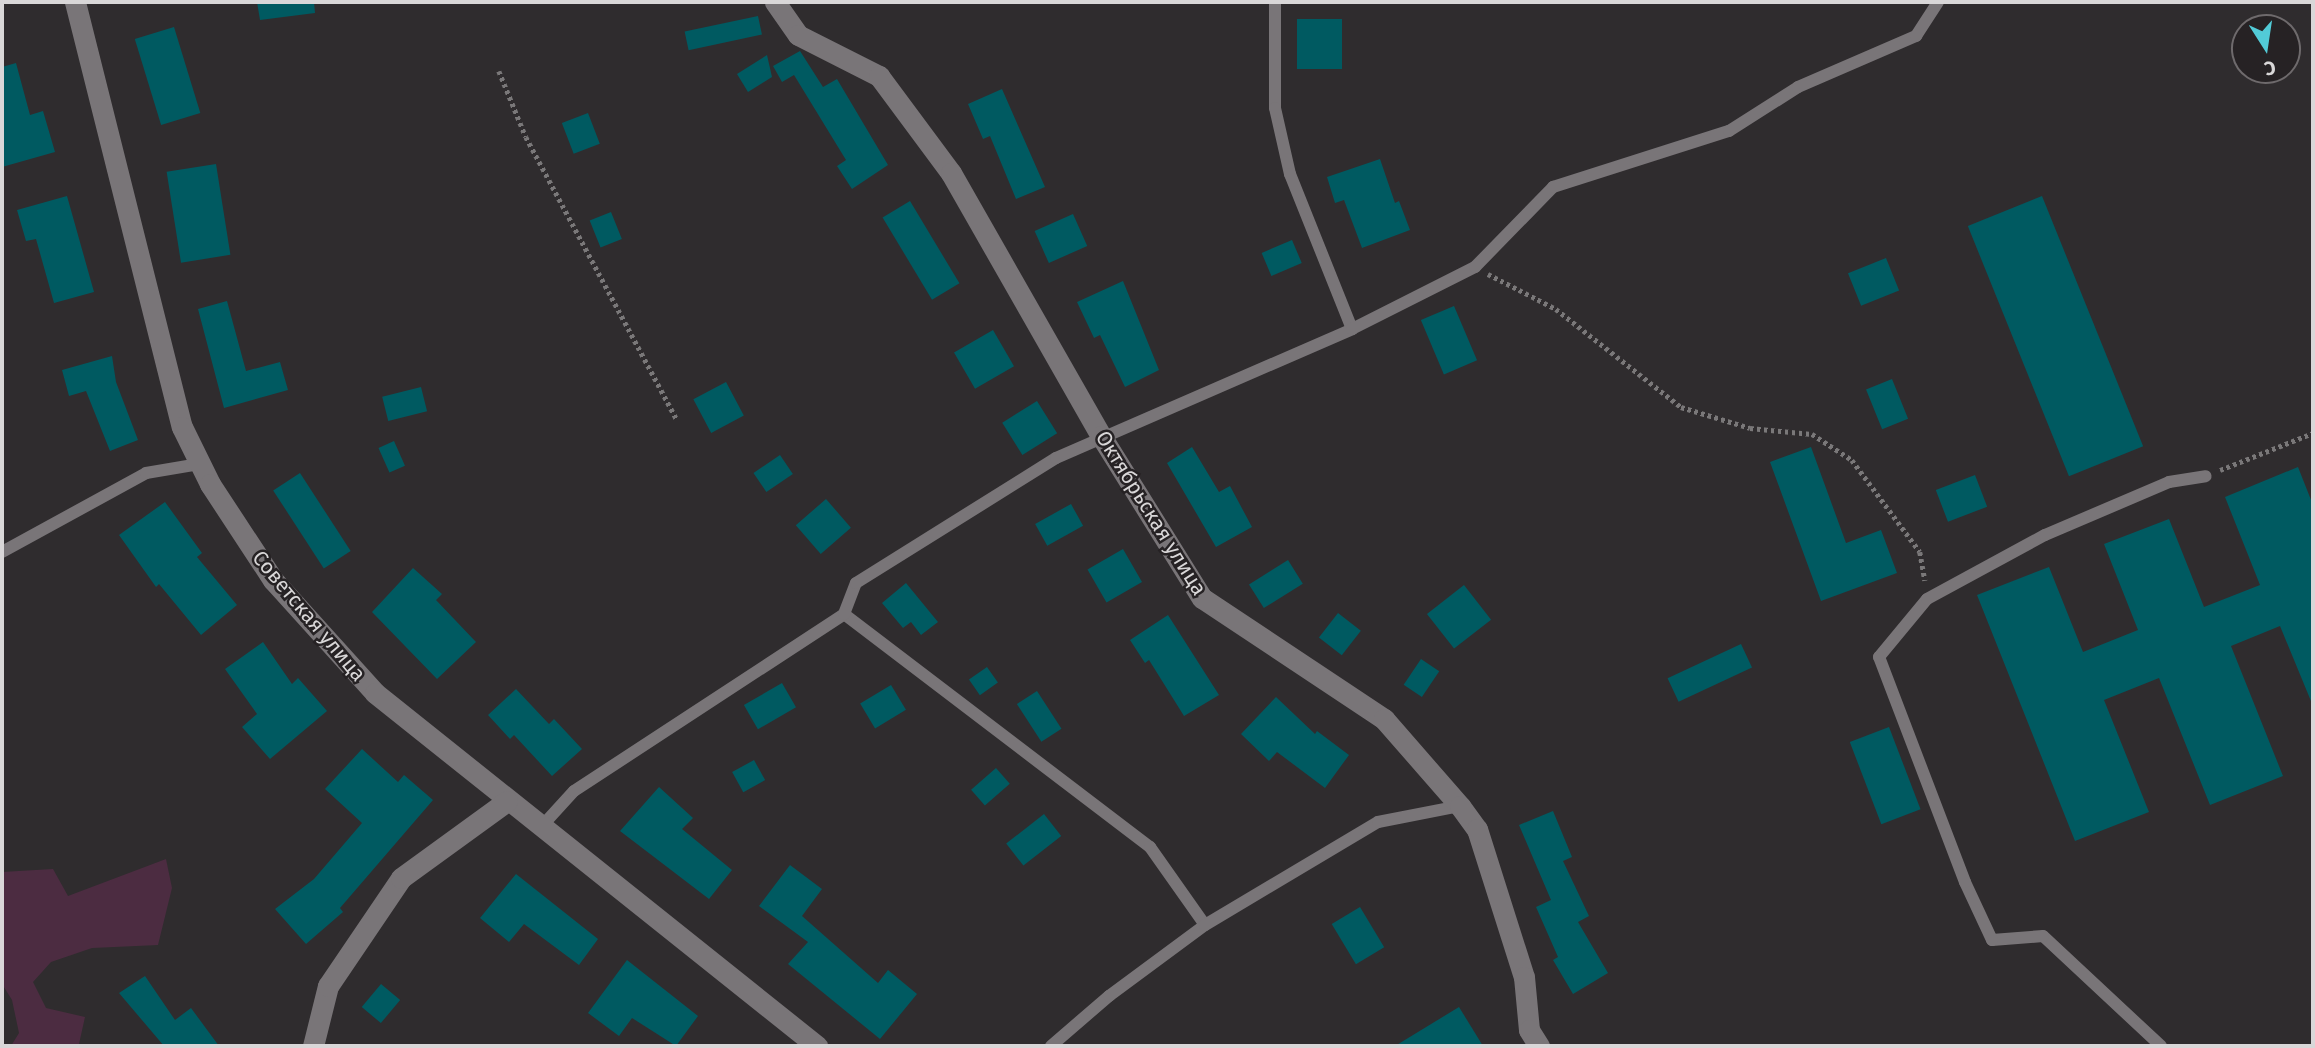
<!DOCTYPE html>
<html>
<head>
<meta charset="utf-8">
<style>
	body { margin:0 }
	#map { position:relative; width:2315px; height:1048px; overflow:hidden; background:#2f2c2e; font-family:"Fira Sans",sans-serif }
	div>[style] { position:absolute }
	.green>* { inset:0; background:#4c2c41 }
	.building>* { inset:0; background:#005a61; transform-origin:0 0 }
	.path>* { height:4.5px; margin-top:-2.25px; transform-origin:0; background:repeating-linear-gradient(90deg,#7a7879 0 3.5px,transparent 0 7px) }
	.lane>* { height:12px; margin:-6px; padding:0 6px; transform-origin:6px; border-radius:6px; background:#797578 }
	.street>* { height:21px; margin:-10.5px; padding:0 10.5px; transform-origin:10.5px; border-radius:10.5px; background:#797578 }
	span { translate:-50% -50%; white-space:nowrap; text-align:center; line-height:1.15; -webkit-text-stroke:5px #262224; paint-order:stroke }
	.street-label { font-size:21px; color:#d9d7d8 }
	.frame { position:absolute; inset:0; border:4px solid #d9d7d8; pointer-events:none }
	.north { position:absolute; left:2231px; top:14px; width:70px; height:70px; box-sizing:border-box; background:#262224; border:2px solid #6e6a6c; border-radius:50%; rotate:168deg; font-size:19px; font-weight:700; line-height:28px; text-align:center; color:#d9d7d8 }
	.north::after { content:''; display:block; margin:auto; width:24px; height:32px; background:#52cbd7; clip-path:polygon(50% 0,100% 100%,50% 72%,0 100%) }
</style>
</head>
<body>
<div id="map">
	<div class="green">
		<div style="clip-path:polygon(166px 859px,172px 888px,158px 945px,92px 948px,51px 962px,33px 982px,46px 1008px,85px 1017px,79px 1044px,11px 1046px,19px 1033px,12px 1000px,2px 984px,2px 872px,53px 869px,68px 896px)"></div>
	</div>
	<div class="building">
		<div style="clip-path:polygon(257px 2px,314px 2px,315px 13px,260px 20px)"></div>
		<div style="left:758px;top:16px;width:19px;height:75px;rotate:78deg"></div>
		<div style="left:1297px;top:19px;width:45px;height:50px"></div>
		<div style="left:174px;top:27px;width:90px;height:41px;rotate:73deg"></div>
		<div style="clip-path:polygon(800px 51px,823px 87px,837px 79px,888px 165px,852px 189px,837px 166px,846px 160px,794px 75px,782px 82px,773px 66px)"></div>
		<div style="clip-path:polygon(767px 55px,772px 77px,748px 92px,737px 74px)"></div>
		<div style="clip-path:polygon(16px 63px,30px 115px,43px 111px,55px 152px,2px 167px,2px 67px)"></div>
		<div style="clip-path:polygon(1002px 89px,1045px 187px,1016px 199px,990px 136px,983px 139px,968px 104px)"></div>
		<div style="left:588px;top:113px;width:33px;height:28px;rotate:69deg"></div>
		<div style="clip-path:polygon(1380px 159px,1395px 203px,1399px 201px,1410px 230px,1362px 248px,1344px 200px,1335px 203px,1327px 177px)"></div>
		<div style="left:216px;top:164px;width:92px;height:50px;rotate:81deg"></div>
		<div style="clip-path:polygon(67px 196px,94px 292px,54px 303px,36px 239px,26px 241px,17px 210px)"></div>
		<div style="left:2042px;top:196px;width:270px;height:80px;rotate:68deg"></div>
		<div style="left:910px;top:201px;width:96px;height:32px;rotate:59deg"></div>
		<div style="left:611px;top:212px;width:29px;height:23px;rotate:68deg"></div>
		<div style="left:1073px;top:214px;width:35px;height:42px;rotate:66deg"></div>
		<div style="left:1292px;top:240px;width:25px;height:33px;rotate:67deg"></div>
		<div style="left:1886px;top:258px;width:35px;height:41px;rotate:68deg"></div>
		<div style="clip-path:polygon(1123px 281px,1159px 370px,1125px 387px,1100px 335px,1094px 338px,1077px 302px)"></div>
		<div style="clip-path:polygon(227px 301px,246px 371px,280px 362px,288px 390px,224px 408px,198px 309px)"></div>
		<div style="left:1454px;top:306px;width:59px;height:36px;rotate:67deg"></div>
		<div style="left:993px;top:330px;width:42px;height:45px;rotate:60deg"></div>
		<div style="clip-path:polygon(112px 356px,116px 382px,138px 440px,110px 451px,86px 391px,69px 396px,62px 370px)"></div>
		<div style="left:1892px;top:379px;width:43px;height:28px;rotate:68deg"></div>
		<div style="left:726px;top:382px;width:38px;height:37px;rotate:62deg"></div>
		<div style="left:421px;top:387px;width:25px;height:40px;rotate:76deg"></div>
		<div style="left:1037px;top:401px;width:38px;height:41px;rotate:58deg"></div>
		<div style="left:394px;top:441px;width:27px;height:17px;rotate:66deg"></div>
		<div style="clip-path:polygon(1192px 447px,1219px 492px,1230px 486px,1252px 527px,1216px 547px,1167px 463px)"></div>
		<div style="clip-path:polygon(1811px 447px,1846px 543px,1881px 530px,1897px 573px,1821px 601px,1770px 462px)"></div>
		<div style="left:780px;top:455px;width:23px;height:32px;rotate:56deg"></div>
		<div style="clip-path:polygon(2298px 467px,2313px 505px,2313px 706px,2280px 626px,2231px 646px,2283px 776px,2210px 805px,2159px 678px,2104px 700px,2149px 812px,2075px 841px,1977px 595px,2049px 567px,2083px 652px,2138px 630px,2104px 544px,2169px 519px,2204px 607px,2260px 585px,2225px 497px)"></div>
		<div style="left:300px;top:473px;width:93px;height:32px;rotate:57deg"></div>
		<div style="left:1975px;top:475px;width:34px;height:42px;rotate:69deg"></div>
		<div style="left:826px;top:499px;width:38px;height:40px;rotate:49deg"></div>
		<div style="clip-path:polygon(165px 502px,202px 553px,197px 557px,237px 605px,201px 635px,159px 584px,156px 587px,119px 535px)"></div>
		<div style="left:1071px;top:504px;width:25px;height:41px;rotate:61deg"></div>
		<div style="left:1123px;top:549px;width:38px;height:41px;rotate:60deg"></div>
		<div style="left:1288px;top:560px;width:28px;height:46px;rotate:58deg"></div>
		<div style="clip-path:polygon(413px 568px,442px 594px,436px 600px,476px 642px,437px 679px,372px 612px)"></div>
		<div style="clip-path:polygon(906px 583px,938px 622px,921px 635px,911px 622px,903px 628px,882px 603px)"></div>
		<div style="left:1464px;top:585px;width:44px;height:47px;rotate:52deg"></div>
		<div style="left:1338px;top:613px;width:29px;height:31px;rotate:38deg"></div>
		<div style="clip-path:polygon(1168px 615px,1219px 695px,1184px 716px,1149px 660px,1145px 663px,1130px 640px)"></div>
		<div style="clip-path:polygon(263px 642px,292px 684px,298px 678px,327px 711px,270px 759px,242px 727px,257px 714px,225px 669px)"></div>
		<div style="left:1741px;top:644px;width:26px;height:81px;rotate:65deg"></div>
		<div style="left:1421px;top:659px;width:22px;height:31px;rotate:34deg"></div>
		<div style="left:987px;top:667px;width:19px;height:22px;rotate:55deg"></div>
		<div style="left:782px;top:683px;width:28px;height:44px;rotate:60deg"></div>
		<div style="left:891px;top:685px;width:29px;height:36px;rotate:59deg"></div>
		<div style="clip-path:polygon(516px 689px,549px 724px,554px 719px,582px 749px,552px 776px,514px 735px,510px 739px,488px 715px)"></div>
		<div style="left:1037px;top:691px;width:45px;height:24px;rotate:57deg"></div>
		<div style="clip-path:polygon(1276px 697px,1315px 734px,1317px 731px,1349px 755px,1325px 788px,1277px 752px,1269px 761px,1241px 734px)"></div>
		<div style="left:1889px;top:727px;width:88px;height:42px;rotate:69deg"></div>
		<div style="clip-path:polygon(362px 749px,398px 782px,404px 775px,433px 800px,340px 908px,343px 912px,306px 944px,275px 909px,314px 879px,362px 823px,325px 789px)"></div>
		<div style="left:754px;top:760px;width:23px;height:25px;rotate:61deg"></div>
		<div style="left:996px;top:768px;width:21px;height:33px;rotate:49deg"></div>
		<div style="clip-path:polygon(659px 787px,693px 818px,682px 829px,732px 870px,709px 899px,620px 831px)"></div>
		<div style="clip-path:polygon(1553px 811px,1572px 857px,1563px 861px,1589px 916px,1578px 922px,1608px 973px,1573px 994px,1553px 960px,1558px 957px,1536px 907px,1551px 900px,1519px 825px)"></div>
		<div style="left:1044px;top:814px;width:28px;height:48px;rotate:52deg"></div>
		<div style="clip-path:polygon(790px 865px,822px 889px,802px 916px,878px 983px,888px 970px,917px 994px,880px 1039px,788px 964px,808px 942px,759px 906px)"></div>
		<div style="clip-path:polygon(516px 874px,598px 939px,579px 965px,524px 924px,509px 942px,480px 918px)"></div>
		<div style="left:1360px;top:907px;width:47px;height:33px;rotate:59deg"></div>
		<div style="clip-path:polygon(627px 960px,698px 1016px,676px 1046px,632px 1018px,619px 1036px,588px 1013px)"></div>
		<div style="clip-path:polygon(145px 976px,175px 1020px,191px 1008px,219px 1046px,164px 1046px,119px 993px)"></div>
		<div style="left:381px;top:984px;width:25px;height:30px;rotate:40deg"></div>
		<div style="clip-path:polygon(1459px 1007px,1483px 1046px,1395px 1046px)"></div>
	</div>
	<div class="path">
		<div style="left:499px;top:71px;width:71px;rotate:67.8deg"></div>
		<div style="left:526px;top:137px;width:319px;rotate:61.9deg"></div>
		<div style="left:1488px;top:274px;width:76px;rotate:27.2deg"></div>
		<div style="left:1556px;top:309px;width:159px;rotate:38.1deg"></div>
		<div style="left:1681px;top:407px;width:72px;rotate:16.9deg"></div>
		<div style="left:1750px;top:428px;width:62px;rotate:5.5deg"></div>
		<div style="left:1812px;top:434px;width:48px;rotate:33deg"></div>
		<div style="left:1852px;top:460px;width:114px;rotate:53.5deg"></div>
		<div style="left:1920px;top:552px;width:29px;rotate:80deg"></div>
		<div style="left:2220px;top:470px;width:100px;rotate:-21.7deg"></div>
	</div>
	<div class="lane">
		<div style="left:1275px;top:2px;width:106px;rotate:90deg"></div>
		<div style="left:1275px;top:108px;width:68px;rotate:77.2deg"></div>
		<div style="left:1290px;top:174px;width:167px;rotate:68.2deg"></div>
		<div style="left:2px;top:552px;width:164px;rotate:-28.7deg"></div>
		<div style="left:146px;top:473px;width:54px;rotate:-9.6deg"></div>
		<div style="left:844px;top:614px;width:385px;rotate:37.3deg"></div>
		<div style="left:1150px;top:847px;width:95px;rotate:54.8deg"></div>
		<div style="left:542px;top:826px;width:47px;rotate:-47.6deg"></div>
		<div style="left:574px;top:791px;width:323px;rotate:-33.2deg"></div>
		<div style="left:844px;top:614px;width:33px;rotate:-69deg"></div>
		<div style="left:856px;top:583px;width:236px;rotate:-32deg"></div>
		<div style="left:1056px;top:458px;width:323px;rotate:-23.5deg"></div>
		<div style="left:1352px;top:329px;width:138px;rotate:-26.8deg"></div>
		<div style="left:1475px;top:267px;width:112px;rotate:-45.7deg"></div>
		<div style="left:1553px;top:187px;width:185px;rotate:-17.7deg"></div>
		<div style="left:1729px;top:131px;width:82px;rotate:-32.5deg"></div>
		<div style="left:1798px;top:87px;width:129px;rotate:-23.4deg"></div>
		<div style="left:1916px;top:36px;width:40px;rotate:-57.1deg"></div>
		<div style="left:1051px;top:1046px;width:77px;rotate:-40.8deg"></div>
		<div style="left:1109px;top:996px;width:119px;rotate:-36.5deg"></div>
		<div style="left:1205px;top:925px;width:201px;rotate:-30.8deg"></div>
		<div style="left:1378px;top:822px;width:84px;rotate:-11deg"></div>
		<div style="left:2161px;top:1046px;width:161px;rotate:-137deg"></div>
		<div style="left:2043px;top:936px;width:51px;rotate:175.5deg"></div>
		<div style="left:1992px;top:940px;width:64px;rotate:-115deg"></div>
		<div style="left:1965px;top:882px;width:241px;rotate:-110.9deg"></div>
		<div style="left:1879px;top:657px;width:75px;rotate:-50.4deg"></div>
		<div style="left:1927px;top:599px;width:134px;rotate:-28.5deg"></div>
		<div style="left:2045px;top:535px;width:135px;rotate:-23.1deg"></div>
		<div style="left:2169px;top:482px;width:37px;rotate:-9deg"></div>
	</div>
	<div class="street">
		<div style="left:75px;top:2px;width:438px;rotate:75.9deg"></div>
		<div style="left:182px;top:427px;width:64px;rotate:63.8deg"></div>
		<div style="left:210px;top:484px;width:115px;rotate:56.7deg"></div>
		<div style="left:273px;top:580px;width:152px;rotate:47.9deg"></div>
		<div style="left:375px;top:693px;width:566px;rotate:38.61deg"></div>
		<div style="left:775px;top:2px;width:40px;rotate:55.1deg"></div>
		<div style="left:798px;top:35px;width:91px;rotate:26.8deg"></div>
		<div style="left:879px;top:76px;width:121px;rotate:53.4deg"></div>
		<div style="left:951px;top:173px;width:303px;rotate:60.3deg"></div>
		<div style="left:1101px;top:436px;width:191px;rotate:58.1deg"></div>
		<div style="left:1202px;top:598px;width:219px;rotate:33.6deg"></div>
		<div style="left:1384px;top:719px;width:116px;rotate:48.9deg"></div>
		<div style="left:1460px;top:806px;width:29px;rotate:54deg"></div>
		<div style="left:1477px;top:829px;width:155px;rotate:72.4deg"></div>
		<div style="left:1524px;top:977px;width:53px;rotate:84.6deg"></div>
		<div style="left:1529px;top:1030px;width:19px;rotate:58deg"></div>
		<div style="left:313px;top:1046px;width:62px;rotate:-76deg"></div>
		<div style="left:328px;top:986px;width:130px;rotate:-55.9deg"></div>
		<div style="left:401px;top:878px;width:131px;rotate:-36deg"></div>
	</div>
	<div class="street-label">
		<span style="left:1151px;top:513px;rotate:58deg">Октябрьская улица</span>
		<span style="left:309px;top:616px;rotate:50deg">Советская улица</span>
	</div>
	<div class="frame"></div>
	<div class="north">С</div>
</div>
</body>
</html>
